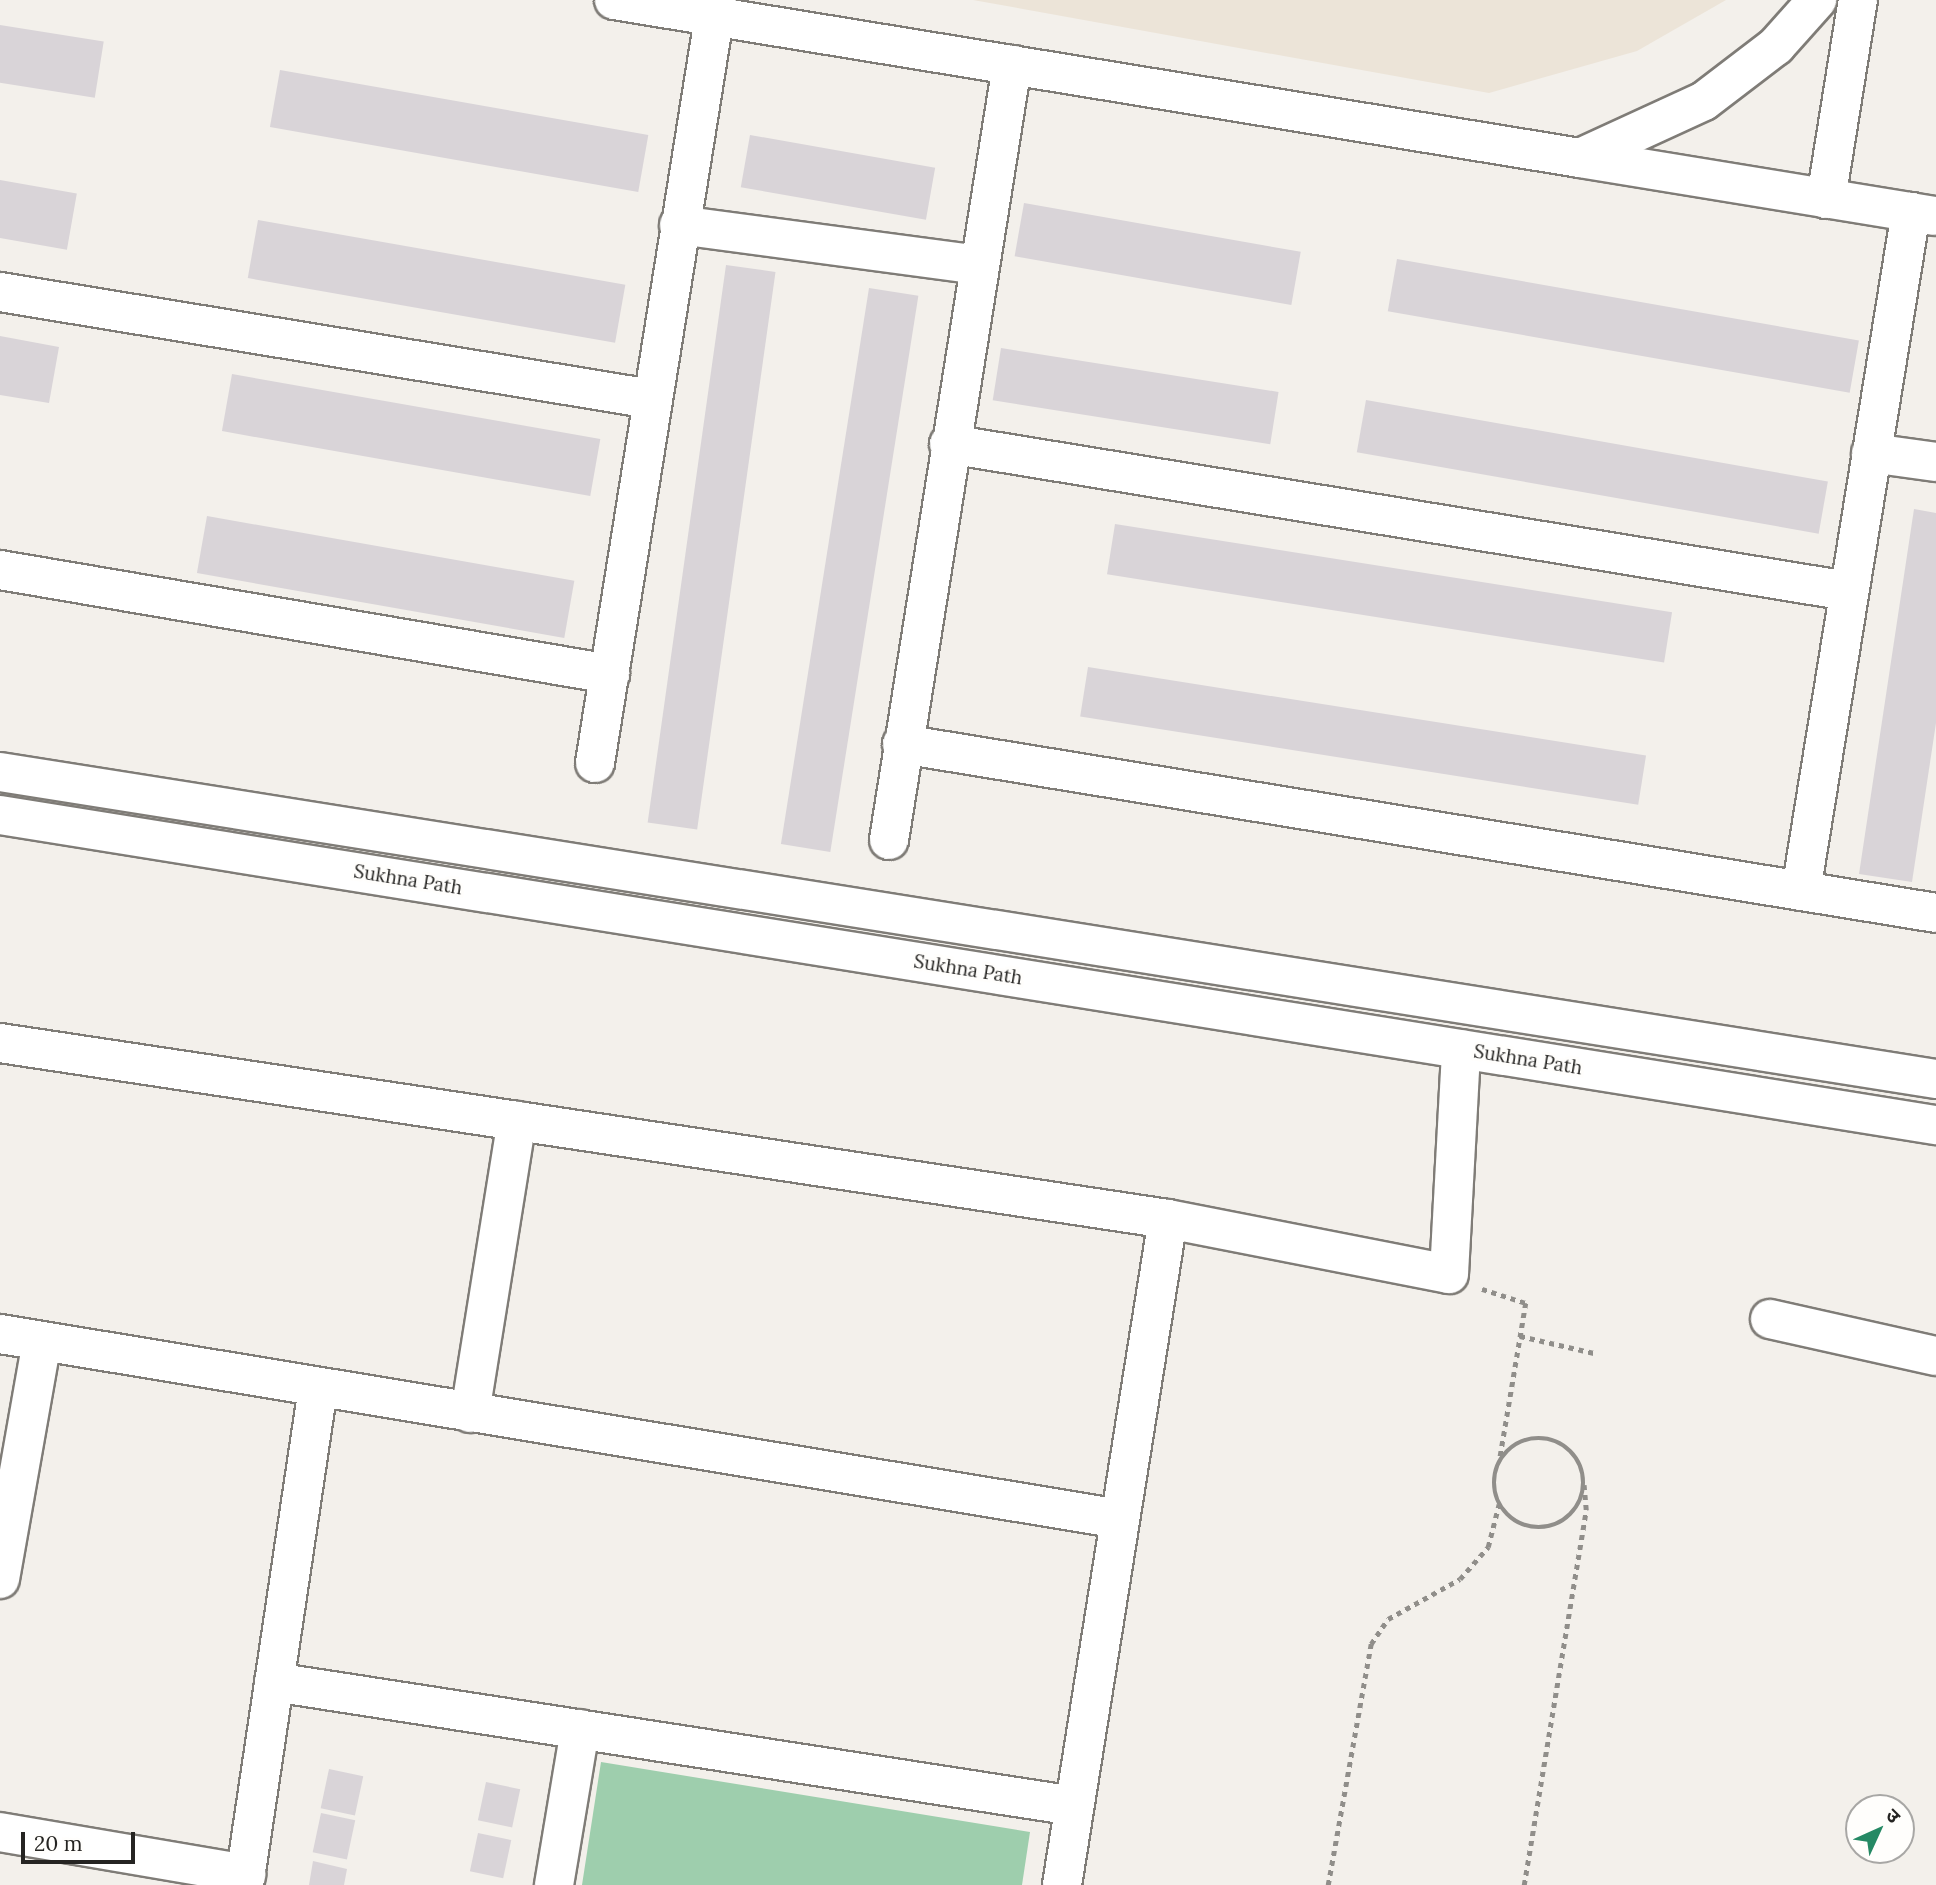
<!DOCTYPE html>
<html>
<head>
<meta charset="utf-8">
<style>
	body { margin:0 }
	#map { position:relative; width:1936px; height:1885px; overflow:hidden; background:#f3f0eb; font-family:Lora,"Noto Sans Devanagari",serif }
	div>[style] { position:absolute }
	.built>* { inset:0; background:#ece4d8 }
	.green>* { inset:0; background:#9ecead }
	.building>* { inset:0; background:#d9d4d8; transform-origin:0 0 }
	.path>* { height:4.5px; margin-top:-2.25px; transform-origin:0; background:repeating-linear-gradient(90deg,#908e8a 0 5px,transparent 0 10px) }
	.path>.ring { margin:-2.25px; padding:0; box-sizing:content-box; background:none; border:4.5px solid #908e8a; border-radius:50% }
	.roads { filter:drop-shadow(2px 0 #7f7c77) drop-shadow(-2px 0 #7f7c77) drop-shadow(0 2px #7f7c77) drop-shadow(0 -2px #7f7c77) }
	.minor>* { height:38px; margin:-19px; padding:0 19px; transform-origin:19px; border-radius:19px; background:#fff }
	.tertiary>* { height:38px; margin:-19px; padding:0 19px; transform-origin:19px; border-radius:19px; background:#fff }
	.secondary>* { height:38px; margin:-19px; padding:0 19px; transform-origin:19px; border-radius:19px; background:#fff }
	span { translate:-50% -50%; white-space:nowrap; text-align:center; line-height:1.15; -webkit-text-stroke:6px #fffefc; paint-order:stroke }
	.street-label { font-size:19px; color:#252422 }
	.north { position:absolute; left:1845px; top:1794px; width:70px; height:70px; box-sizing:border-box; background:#fffefc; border:2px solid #a8a7a5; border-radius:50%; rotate:45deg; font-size:19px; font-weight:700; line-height:28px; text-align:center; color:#252422 }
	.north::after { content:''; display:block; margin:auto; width:24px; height:32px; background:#258964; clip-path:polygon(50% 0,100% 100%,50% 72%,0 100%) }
	.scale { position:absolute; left:21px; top:1832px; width:114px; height:32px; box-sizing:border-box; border:4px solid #252422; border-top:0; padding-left:9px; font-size:21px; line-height:24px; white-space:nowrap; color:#252422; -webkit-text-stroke:5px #fffefc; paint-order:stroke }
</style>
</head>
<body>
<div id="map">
	<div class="built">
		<div style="clip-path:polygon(973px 0,1726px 0,1637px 51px,1489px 93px)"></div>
	</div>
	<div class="green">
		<div style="clip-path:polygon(601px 1762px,1030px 1832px,1022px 1885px,582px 1885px)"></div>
	</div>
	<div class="building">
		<div style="left:0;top:25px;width:105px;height:57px;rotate:9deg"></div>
		<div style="left:280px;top:70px;width:374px;height:58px;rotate:10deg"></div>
		<div style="left:750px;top:135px;width:188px;height:53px;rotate:10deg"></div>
		<div style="left:0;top:180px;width:78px;height:57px;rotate:10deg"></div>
		<div style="left:1024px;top:203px;width:281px;height:54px;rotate:10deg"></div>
		<div style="left:258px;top:220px;width:373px;height:59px;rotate:10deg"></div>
		<div style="left:1397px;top:259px;width:469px;height:53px;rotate:10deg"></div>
		<div style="left:726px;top:265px;width:50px;height:563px;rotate:8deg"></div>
		<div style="left:869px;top:288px;width:50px;height:563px;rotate:9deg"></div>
		<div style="clip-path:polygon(0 336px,59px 347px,49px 403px,0 395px)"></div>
		<div style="left:1001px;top:348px;width:281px;height:53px;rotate:9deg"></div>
		<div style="left:232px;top:374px;width:374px;height:58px;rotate:10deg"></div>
		<div style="left:1366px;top:400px;width:469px;height:53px;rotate:10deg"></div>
		<div style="clip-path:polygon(1914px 509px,1936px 513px,1936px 723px,1912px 882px,1859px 874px)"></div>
		<div style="left:207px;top:516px;width:373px;height:58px;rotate:10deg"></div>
		<div style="left:1115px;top:524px;width:564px;height:51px;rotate:9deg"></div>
		<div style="left:1088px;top:667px;width:565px;height:50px;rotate:9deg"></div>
		<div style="left:329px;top:1769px;width:35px;height:40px;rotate:12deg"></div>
		<div style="left:486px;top:1782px;width:35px;height:39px;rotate:12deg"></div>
		<div style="left:321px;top:1813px;width:35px;height:40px;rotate:12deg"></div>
		<div style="left:478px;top:1833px;width:34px;height:39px;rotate:12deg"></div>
		<div style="clip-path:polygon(313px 1861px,347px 1869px,344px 1885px,309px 1885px)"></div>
	</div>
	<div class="path">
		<div style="left:1482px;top:1289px;width:46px;rotate:17.7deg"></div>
		<div style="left:1526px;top:1303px;width:158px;rotate:99.5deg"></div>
		<div style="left:1520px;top:1336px;width:76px;rotate:12.9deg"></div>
		<div class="ring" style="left:1494px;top:1438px;width:85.5px;height:85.5px"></div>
		<div style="left:1328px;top:1885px;width:245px;rotate:-79.9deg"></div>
		<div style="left:1371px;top:1644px;width:30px;rotate:-56deg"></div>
		<div style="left:1388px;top:1619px;width:82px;rotate:-29.1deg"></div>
		<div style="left:1460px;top:1579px;width:43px;rotate:-48.8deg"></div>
		<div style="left:1488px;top:1547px;width:44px;rotate:-75.7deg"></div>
		<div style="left:1524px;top:1885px;width:380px;rotate:-80.6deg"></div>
		<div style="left:1586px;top:1510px;width:25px;rotate:-95deg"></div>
	</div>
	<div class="roads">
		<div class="minor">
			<div style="left:1580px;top:158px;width:359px;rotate:9.3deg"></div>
			<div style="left:1826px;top:199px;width:202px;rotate:-80.9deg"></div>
			<div style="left:679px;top:225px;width:302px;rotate:7.6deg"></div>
			<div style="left:0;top:292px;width:660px;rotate:9.33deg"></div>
			<div style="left:949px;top:444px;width:911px;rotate:9.29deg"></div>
			<div style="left:1871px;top:453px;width:66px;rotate:7.9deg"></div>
			<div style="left:0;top:570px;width:619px;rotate:9.68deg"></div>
			<div style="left:902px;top:744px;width:1048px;rotate:9.28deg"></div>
			<div style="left:595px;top:763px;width:773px;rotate:-80.92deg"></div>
			<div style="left:889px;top:840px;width:785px;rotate:-80.98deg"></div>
			<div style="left:1801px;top:891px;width:688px;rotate:-80.8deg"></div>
			<div style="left:0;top:1043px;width:1181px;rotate:8.57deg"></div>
			<div style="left:1168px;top:1219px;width:286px;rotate:11.1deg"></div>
			<div style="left:1449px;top:1274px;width:225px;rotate:-86.9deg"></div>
			<div style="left:1770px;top:1319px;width:170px;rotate:12.6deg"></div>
			<div style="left:0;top:1334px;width:1135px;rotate:9.38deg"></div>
			<div style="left:470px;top:1413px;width:296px;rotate:-80.9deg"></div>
			<div style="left:0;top:1579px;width:241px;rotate:-80deg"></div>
			<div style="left:274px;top:1682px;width:810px;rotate:8.81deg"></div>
			<div style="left:0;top:1832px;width:250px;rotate:9.7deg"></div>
			<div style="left:244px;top:1885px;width:502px;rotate:-81.53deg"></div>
			<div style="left:554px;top:1885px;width:158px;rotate:-80.5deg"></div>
			<div style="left:1062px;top:1885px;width:674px;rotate:-80.96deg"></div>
		</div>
		<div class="tertiary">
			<div style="left:614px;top:0;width:979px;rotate:9.29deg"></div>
			<div style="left:1580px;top:158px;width:136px;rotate:-24.7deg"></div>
			<div style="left:1704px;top:101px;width:91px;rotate:-37.4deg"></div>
			<div style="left:1776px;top:46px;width:62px;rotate:-48.3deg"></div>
		</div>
		<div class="secondary">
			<div style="left:0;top:772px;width:1960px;rotate:9.01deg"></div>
			<div style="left:0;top:815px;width:1961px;rotate:9.1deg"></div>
		</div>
	</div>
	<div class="street-label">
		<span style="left:408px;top:880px;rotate:9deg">Sukhna Path</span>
		<span style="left:968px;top:970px;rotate:9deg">Sukhna Path</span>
		<span style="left:1528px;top:1060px;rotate:9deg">Sukhna Path</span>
	</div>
	<div class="north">उ</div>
	<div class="scale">20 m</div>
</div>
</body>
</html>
